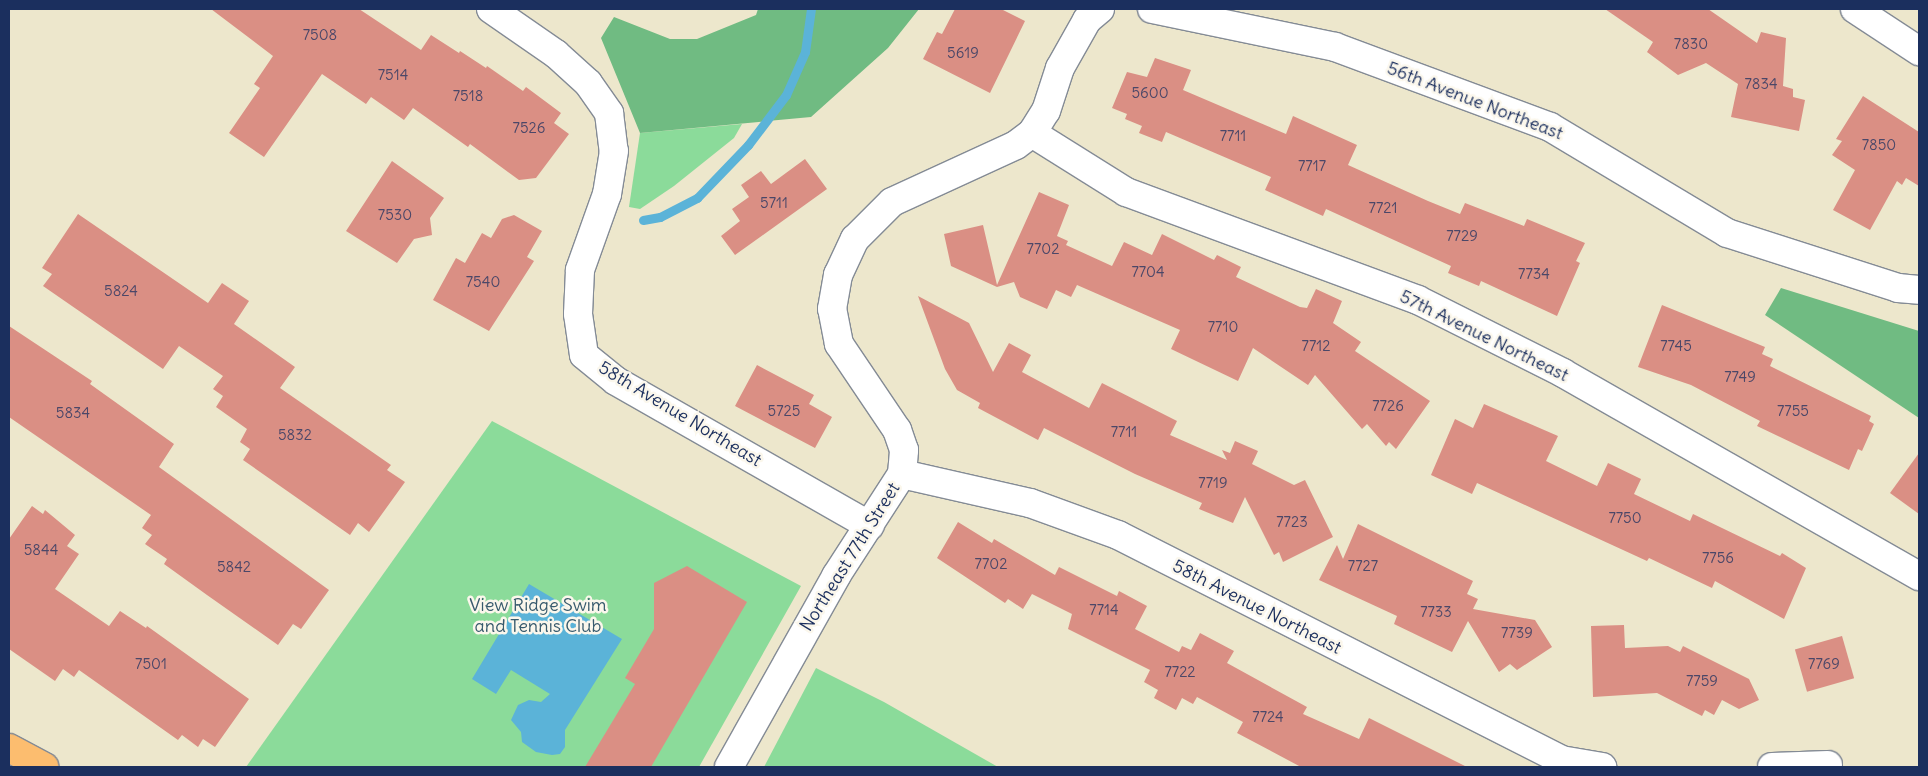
<!DOCTYPE html>
<html>
<head>
<meta charset="utf-8">
<style>
	body { margin:0 }
	#map { position:relative; width:1928px; height:776px; overflow:hidden; background:#ede7cc; font-family:Delius,sans-serif }
	div>[style] { position:absolute }
	.green>* { inset:0; background:#8bdb9a }
	.forest>* { inset:0; background:#70bb82 }
	.water>* { inset:0; background:#5bb3d8 }
	.stream>* { height:9px; margin:-4.5px; padding:0 4.5px; transform-origin:4.5px; border-radius:4.5px; background:#5bb3d8 }
	.building>* { inset:0; background:#da8f84; transform-origin:0 0 }
	.roads { filter:drop-shadow(1px 0 #848b95) drop-shadow(-1px 0 #848b95) drop-shadow(0 1px #848b95) drop-shadow(0 -1px #848b95) }
	.minor>* { height:28px; margin:-14px; padding:0 14px; transform-origin:14px; border-radius:14px; background:#fff }
	.primary>* { height:28px; margin:-14px; padding:0 14px; transform-origin:14px; border-radius:14px; background:#fcbd6f }
	span { translate:-50% -50%; white-space:nowrap; text-align:center; line-height:1.15; -webkit-text-stroke:5px #fbf7ec; paint-order:stroke }
	.number-label { font-size:15px; color:#4b4768 }
	.number-label span { -webkit-text-stroke-width:0 }
	.street-label { font-size:18px; color:#1b2f5e }
	.park-label { font-size:18px; color:#375a6d }
	.frame { position:absolute; inset:0; border:10px solid #1b2f5e; pointer-events:none }
</style>
</head>
<body>
<div id="map">
	<div class="green">
		<div style="clip-path:polygon(742px 124px,734px 138px,674px 186px,640px 209px,629px 207px,640px 133px)"></div>
		<div style="clip-path:polygon(492px 421px,801px 586px,699px 767px,246px 767px)"></div>
		<div style="clip-path:polygon(816px 668px,884px 702px,998px 767px,764px 767px)"></div>
	</div>
	<div class="forest">
		<div style="clip-path:polygon(758px 9px,919px 9px,888px 48px,811px 117px,640px 133px,601px 38px,614px 17px,670px 39px,697px 39px,756px 15px)"></div>
		<div style="clip-path:polygon(1781px 288px,1919px 331px,1919px 418px,1765px 315px)"></div>
	</div>
	<div class="water">
		<div style="clip-path:polygon(529px 584px,622px 639px,565px 730px,565px 747px,560px 754px,552px 755px,536px 752px,522px 742px,521px 732px,511px 720px,518px 705px,529px 700px,541px 702px,550px 694px,511px 670px,496px 694px,472px 679px)"></div>
	</div>
	<div class="stream">
		<div style="left:643px;top:220px;width:17px;rotate:-10deg"></div>
		<div style="left:660px;top:217px;width:42px;rotate:-27.2deg"></div>
		<div style="left:697px;top:198px;width:74px;rotate:-46.1deg"></div>
		<div style="left:748px;top:145px;width:63px;rotate:-52.8deg"></div>
		<div style="left:786px;top:95px;width:47px;rotate:-66.2deg"></div>
		<div style="left:805px;top:52px;width:43px;rotate:-82.1deg"></div>
	</div>
	<div class="building">
		<div style="clip-path:polygon(211px 9px,359px 9px,421px 50px,431px 35px,459px 53px,460px 51px,486px 68px,487px 66px,523px 91px,526px 87px,561px 113px,554px 123px,569px 134px,536px 178px,519px 180px,470px 144px,468px 147px,413px 108px,404px 120px,371px 97px,366px 104px,322px 74px,264px 157px,229px 133px,260px 88px,254px 84px,273px 56px)"></div>
		<div style="clip-path:polygon(955px 9px,1001px 9px,1025px 21px,990px 93px,923px 59px,937px 32px,942px 34px)"></div>
		<div style="clip-path:polygon(1605px 9px,1708px 9px,1757px 43px,1761px 32px,1786px 38px,1783px 86px,1793px 89px,1793px 97px,1805px 100px,1799px 131px,1731px 117px,1738px 84px,1706px 63px,1678px 75px,1647px 52px,1653px 42px)"></div>
		<div style="clip-path:polygon(1155px 58px,1191px 70px,1183px 90px,1286px 134px,1293px 116px,1357px 145px,1348px 165px,1428px 201px,1460px 214px,1465px 203px,1524px 226px,1527px 219px,1585px 243px,1576px 261px,1580px 263px,1557px 316px,1481px 281px,1479px 286px,1448px 273px,1451px 266px,1326px 209px,1323px 216px,1265px 190px,1271px 177px,1166px 132px,1162px 142px,1139px 133px,1142px 126px,1125px 119px,1127px 114px,1112px 108px,1127px 72px,1147px 77px)"></div>
		<div style="clip-path:polygon(1863px 96px,1919px 132px,1919px 186px,1906px 178px,1902px 185px,1897px 181px,1870px 230px,1833px 210px,1855px 170px,1832px 155px,1842px 141px,1836px 139px)"></div>
		<div style="clip-path:polygon(805px 159px,827px 189px,735px 255px,721px 236px,740px 221px,732px 209px,749px 197px,741px 185px,761px 171px,771px 184px)"></div>
		<div style="clip-path:polygon(392px 161px,444px 198px,430px 218px,432px 235px,414px 239px,397px 263px,346px 231px)"></div>
		<div style="clip-path:polygon(1039px 192px,1069px 205px,1057px 236px,1068px 241px,1066px 245px,1112px 266px,1124px 242px,1152px 255px,1162px 234px,1214px 260px,1217px 255px,1241px 267px,1236px 277px,1300px 307px,1307px 308px,1316px 289px,1342px 301px,1333px 323px,1361px 342px,1355px 351px,1430px 401px,1396px 449px,1389px 442px,1386px 446px,1367px 424px,1362px 429px,1315px 375px,1308px 385px,1253px 348px,1238px 381px,1171px 349px,1180px 330px,1077px 285px,1071px 297px,1056px 290px,1047px 309px,1020px 297px,1014px 282px,997px 287px,951px 266px,944px 234px,983px 225px,997px 285px)"></div>
		<div style="clip-path:polygon(78px 214px,208px 303px,222px 283px,249px 301px,234px 324px,295px 367px,280px 388px,391px 465px,387px 470px,405px 482px,369px 532px,358px 523px,350px 535px,243px 460px,250px 449px,240px 442px,247px 429px,216px 407px,223px 396px,213px 389px,223px 376px,179px 346px,163px 369px,43px 286px,52px 274px,42px 268px)"></div>
		<div style="clip-path:polygon(514px 215px,542px 231px,527px 257px,534px 261px,489px 331px,433px 300px,456px 258px,465px 263px,482px 233px,491px 238px,502px 219px)"></div>
		<div style="clip-path:polygon(918px 296px,969px 323px,993px 372px,1009px 343px,1031px 355px,1022px 372px,1089px 408px,1102px 383px,1177px 421px,1170px 435px,1227px 460px,1222px 450px,1230px 453px,1235px 441px,1258px 451px,1252px 464px,1294px 485px,1305px 480px,1333px 537px,1283px 562px,1279px 552px,1274px 555px,1245px 497px,1233px 523px,1199px 509px,1202px 503px,1135px 474px,1044px 428px,1038px 440px,978px 408px,980px 403px,957px 390px,945px 369px)"></div>
		<div style="clip-path:polygon(1662px 305px,1765px 347px,1762px 354px,1773px 359px,1770px 366px,1871px 416px,1869px 421px,1874px 424px,1862px 451px,1858px 449px,1849px 470px,1757px 426px,1760px 421px,1691px 385px,1638px 367px)"></div>
		<div style="clip-path:polygon(9px 326px,92px 381px,90px 384px,174px 444px,159px 467px,329px 590px,301px 629px,293px 624px,278px 645px,207px 595px,164px 564px,167px 559px,145px 544px,152px 535px,142px 528px,151px 515px,9px 417px)"></div>
		<div style="clip-path:polygon(757px 365px,814px 395px,809px 404px,832px 417px,815px 448px,735px 406px)"></div>
		<div style="clip-path:polygon(1484px 404px,1558px 436px,1546px 461px,1597px 486px,1608px 463px,1641px 479px,1634px 494px,1690px 521px,1693px 514px,1780px 556px,1782px 553px,1806px 568px,1784px 619px,1715px 581px,1712px 588px,1649px 558px,1647px 561px,1477px 483px,1472px 494px,1431px 475px,1455px 419px,1473px 428px)"></div>
		<div style="clip-path:polygon(1919px 453px,1919px 514px,1890px 493px)"></div>
		<div style="clip-path:polygon(32px 506px,43px 514px,45px 510px,75px 535px,67px 546px,79px 554px,55px 589px,109px 626px,120px 611px,146px 628px,147px 626px,249px 699px,215px 747px,203px 739px,198px 747px,182px 735px,178px 740px,79px 670px,74px 677px,63px 669px,55px 681px,9px 649px,9px 539px)"></div>
		<div style="clip-path:polygon(958px 522px,992px 543px,994px 539px,1055px 575px,1059px 567px,1117px 596px,1119px 591px,1147px 606px,1135px 629px,1179px 652px,1182px 646px,1191px 650px,1200px 633px,1234px 651px,1227px 663px,1307px 707px,1303px 714px,1359px 739px,1369px 718px,1467px 767px,1301px 767px,1237px 733px,1243px 722px,1197px 697px,1193px 704px,1182px 698px,1176px 710px,1154px 698px,1158px 690px,1144px 682px,1150px 670px,1068px 629px,1072px 614px,1032px 594px,1023px 609px,1008px 599px,1005px 603px,937px 558px)"></div>
		<div style="clip-path:polygon(1358px 524px,1473px 581px,1467px 594px,1478px 599px,1473px 609px,1535px 620px,1552px 647px,1517px 670px,1510px 664px,1499px 672px,1468px 621px,1452px 652px,1394px 624px,1397px 616px,1319px 580px,1337px 545px,1343px 559px)"></div>
		<div style="clip-path:polygon(687px 566px,747px 602px,651px 767px,585px 767px,635px 684px,625px 678px,654px 629px,654px 583px)"></div>
		<div style="clip-path:polygon(1624px 625px,1625px 648px,1668px 646px,1680px 652px,1683px 646px,1749px 679px,1759px 700px,1739px 709px,1722px 700px,1714px 715px,1705px 710px,1702px 716px,1657px 693px,1593px 697px,1591px 626px)"></div>
		<div style="left:1842px;top:636px;width:44px;height:49px;rotate:74deg"></div>
	</div>
	<div class="roads">
		<div class="minor">
			<div style="left:491px;top:9px;width:79px;rotate:34.7deg"></div>
			<div style="left:556px;top:54px;width:43px;rotate:42.2deg"></div>
			<div style="left:588px;top:83px;width:37px;rotate:55deg"></div>
			<div style="left:609px;top:113px;width:38px;rotate:83deg"></div>
			<div style="left:614px;top:151px;width:44px;rotate:99.2deg"></div>
			<div style="left:607px;top:194px;width:81px;rotate:109.6deg"></div>
			<div style="left:580px;top:270px;width:44px;rotate:92.6deg"></div>
			<div style="left:578px;top:314px;width:41px;rotate:81.7deg"></div>
			<div style="left:584px;top:355px;width:41px;rotate:39.1deg"></div>
			<div style="left:616px;top:381px;width:292px;rotate:29.7deg"></div>
			<div style="left:1152px;top:9px;width:187px;rotate:11.7deg"></div>
			<div style="left:1335px;top:47px;width:229px;rotate:20.4deg"></div>
			<div style="left:1550px;top:127px;width:206px;rotate:30.9deg"></div>
			<div style="left:1727px;top:233px;width:180px;rotate:17.8deg"></div>
			<div style="left:1898px;top:288px;width:21px;rotate:5deg"></div>
			<div style="left:1855px;top:9px;width:77px;rotate:33.3deg"></div>
			<div style="left:1032px;top:133px;width:111px;rotate:32.1deg"></div>
			<div style="left:1126px;top:192px;width:311px;rotate:20.3deg"></div>
			<div style="left:1418px;top:300px;width:162px;rotate:26.7deg"></div>
			<div style="left:1563px;top:373px;width:410px;rotate:29.7deg"></div>
			<div style="left:902px;top:474px;width:131px;rotate:12.8deg"></div>
			<div style="left:1030px;top:503px;width:94px;rotate:20deg"></div>
			<div style="left:1118px;top:535px;width:497px;rotate:26.9deg"></div>
			<div style="left:1561px;top:760px;width:42px;rotate:9.7deg"></div>
			<div style="left:729px;top:767px;width:219px;rotate:-60.7deg"></div>
			<div style="left:836px;top:576px;width:121px;rotate:-57.1deg"></div>
			<div style="left:902px;top:474px;width:24px;rotate:-85deg"></div>
			<div style="left:904px;top:450px;width:21px;rotate:-109deg"></div>
			<div style="left:897px;top:430px;width:104px;rotate:-124deg"></div>
			<div style="left:839px;top:344px;width:36px;rotate:-101deg"></div>
			<div style="left:832px;top:309px;width:35px;rotate:-80deg"></div>
			<div style="left:838px;top:275px;width:40px;rotate:-65deg"></div>
			<div style="left:855px;top:239px;width:52px;rotate:-45deg"></div>
			<div style="left:892px;top:202px;width:136px;rotate:-24.7deg"></div>
			<div style="left:1016px;top:145px;width:20px;rotate:-37deg"></div>
			<div style="left:1032px;top:133px;width:26px;rotate:-58deg"></div>
			<div style="left:1046px;top:111px;width:45px;rotate:-72deg"></div>
			<div style="left:1060px;top:68px;width:55px;rotate:-60.6deg"></div>
			<div style="left:1087px;top:20px;width:17px;rotate:-40deg"></div>
			<div style="left:1772px;top:767px;width:56px;rotate:-2deg"></div>
		</div>
		<div class="primary">
			<div style="left:9px;top:748px;width:40px;rotate:28deg"></div>
		</div>
	</div>
	<div class="number-label">
		<span style="left:320px;top:35px">7508</span>
		<span style="left:1691px;top:44px">7830</span>
		<span style="left:963px;top:53px">5619</span>
		<span style="left:393px;top:75px">7514</span>
		<span style="left:1761px;top:84px">7834</span>
		<span style="left:1150px;top:93px">5600</span>
		<span style="left:468px;top:96px">7518</span>
		<span style="left:529px;top:128px">7526</span>
		<span style="left:1233px;top:136px">7711</span>
		<span style="left:1879px;top:145px">7850</span>
		<span style="left:1312px;top:166px">7717</span>
		<span style="left:774px;top:203px">5711</span>
		<span style="left:1383px;top:208px">7721</span>
		<span style="left:395px;top:215px">7530</span>
		<span style="left:1462px;top:236px">7729</span>
		<span style="left:1043px;top:249px">7702</span>
		<span style="left:1148px;top:272px">7704</span>
		<span style="left:1534px;top:274px">7734</span>
		<span style="left:483px;top:282px">7540</span>
		<span style="left:121px;top:291px">5824</span>
		<span style="left:1223px;top:327px">7710</span>
		<span style="left:1316px;top:346px">7712</span>
		<span style="left:1676px;top:346px">7745</span>
		<span style="left:1740px;top:377px">7749</span>
		<span style="left:1388px;top:406px">7726</span>
		<span style="left:784px;top:411px">5725</span>
		<span style="left:1793px;top:411px">7755</span>
		<span style="left:73px;top:413px">5834</span>
		<span style="left:1124px;top:432px">7711</span>
		<span style="left:295px;top:435px">5832</span>
		<span style="left:1213px;top:483px">7719</span>
		<span style="left:1625px;top:518px">7750</span>
		<span style="left:1292px;top:522px">7723</span>
		<span style="left:41px;top:550px">5844</span>
		<span style="left:1718px;top:558px">7756</span>
		<span style="left:991px;top:564px">7702</span>
		<span style="left:1363px;top:566px">7727</span>
		<span style="left:234px;top:567px">5842</span>
		<span style="left:1104px;top:610px">7714</span>
		<span style="left:1436px;top:612px">7733</span>
		<span style="left:1517px;top:633px">7739</span>
		<span style="left:151px;top:664px">7501</span>
		<span style="left:1824px;top:664px">7769</span>
		<span style="left:1180px;top:672px">7722</span>
		<span style="left:1702px;top:681px">7759</span>
		<span style="left:1268px;top:717px">7724</span>
	</div>
	<div class="street-label">
		<span style="left:1475px;top:101px;rotate:21deg">56th Avenue Northeast</span>
		<span style="left:1484px;top:336px;rotate:26deg">57th Avenue Northeast</span>
		<span style="left:680px;top:414px;rotate:31deg">58th Avenue Northeast</span>
		<span style="left:850px;top:557px;rotate:-58deg">Northeast 77th Street</span>
		<span style="left:1257px;top:607px;rotate:27deg">58th Avenue Northeast</span>
	</div>
	<div class="park-label">
		<span style="left:538px;top:616px">View Ridge Swim<br>and Tennis Club</span>
	</div>
	<div class="frame"></div>
</div>
</body>
</html>
